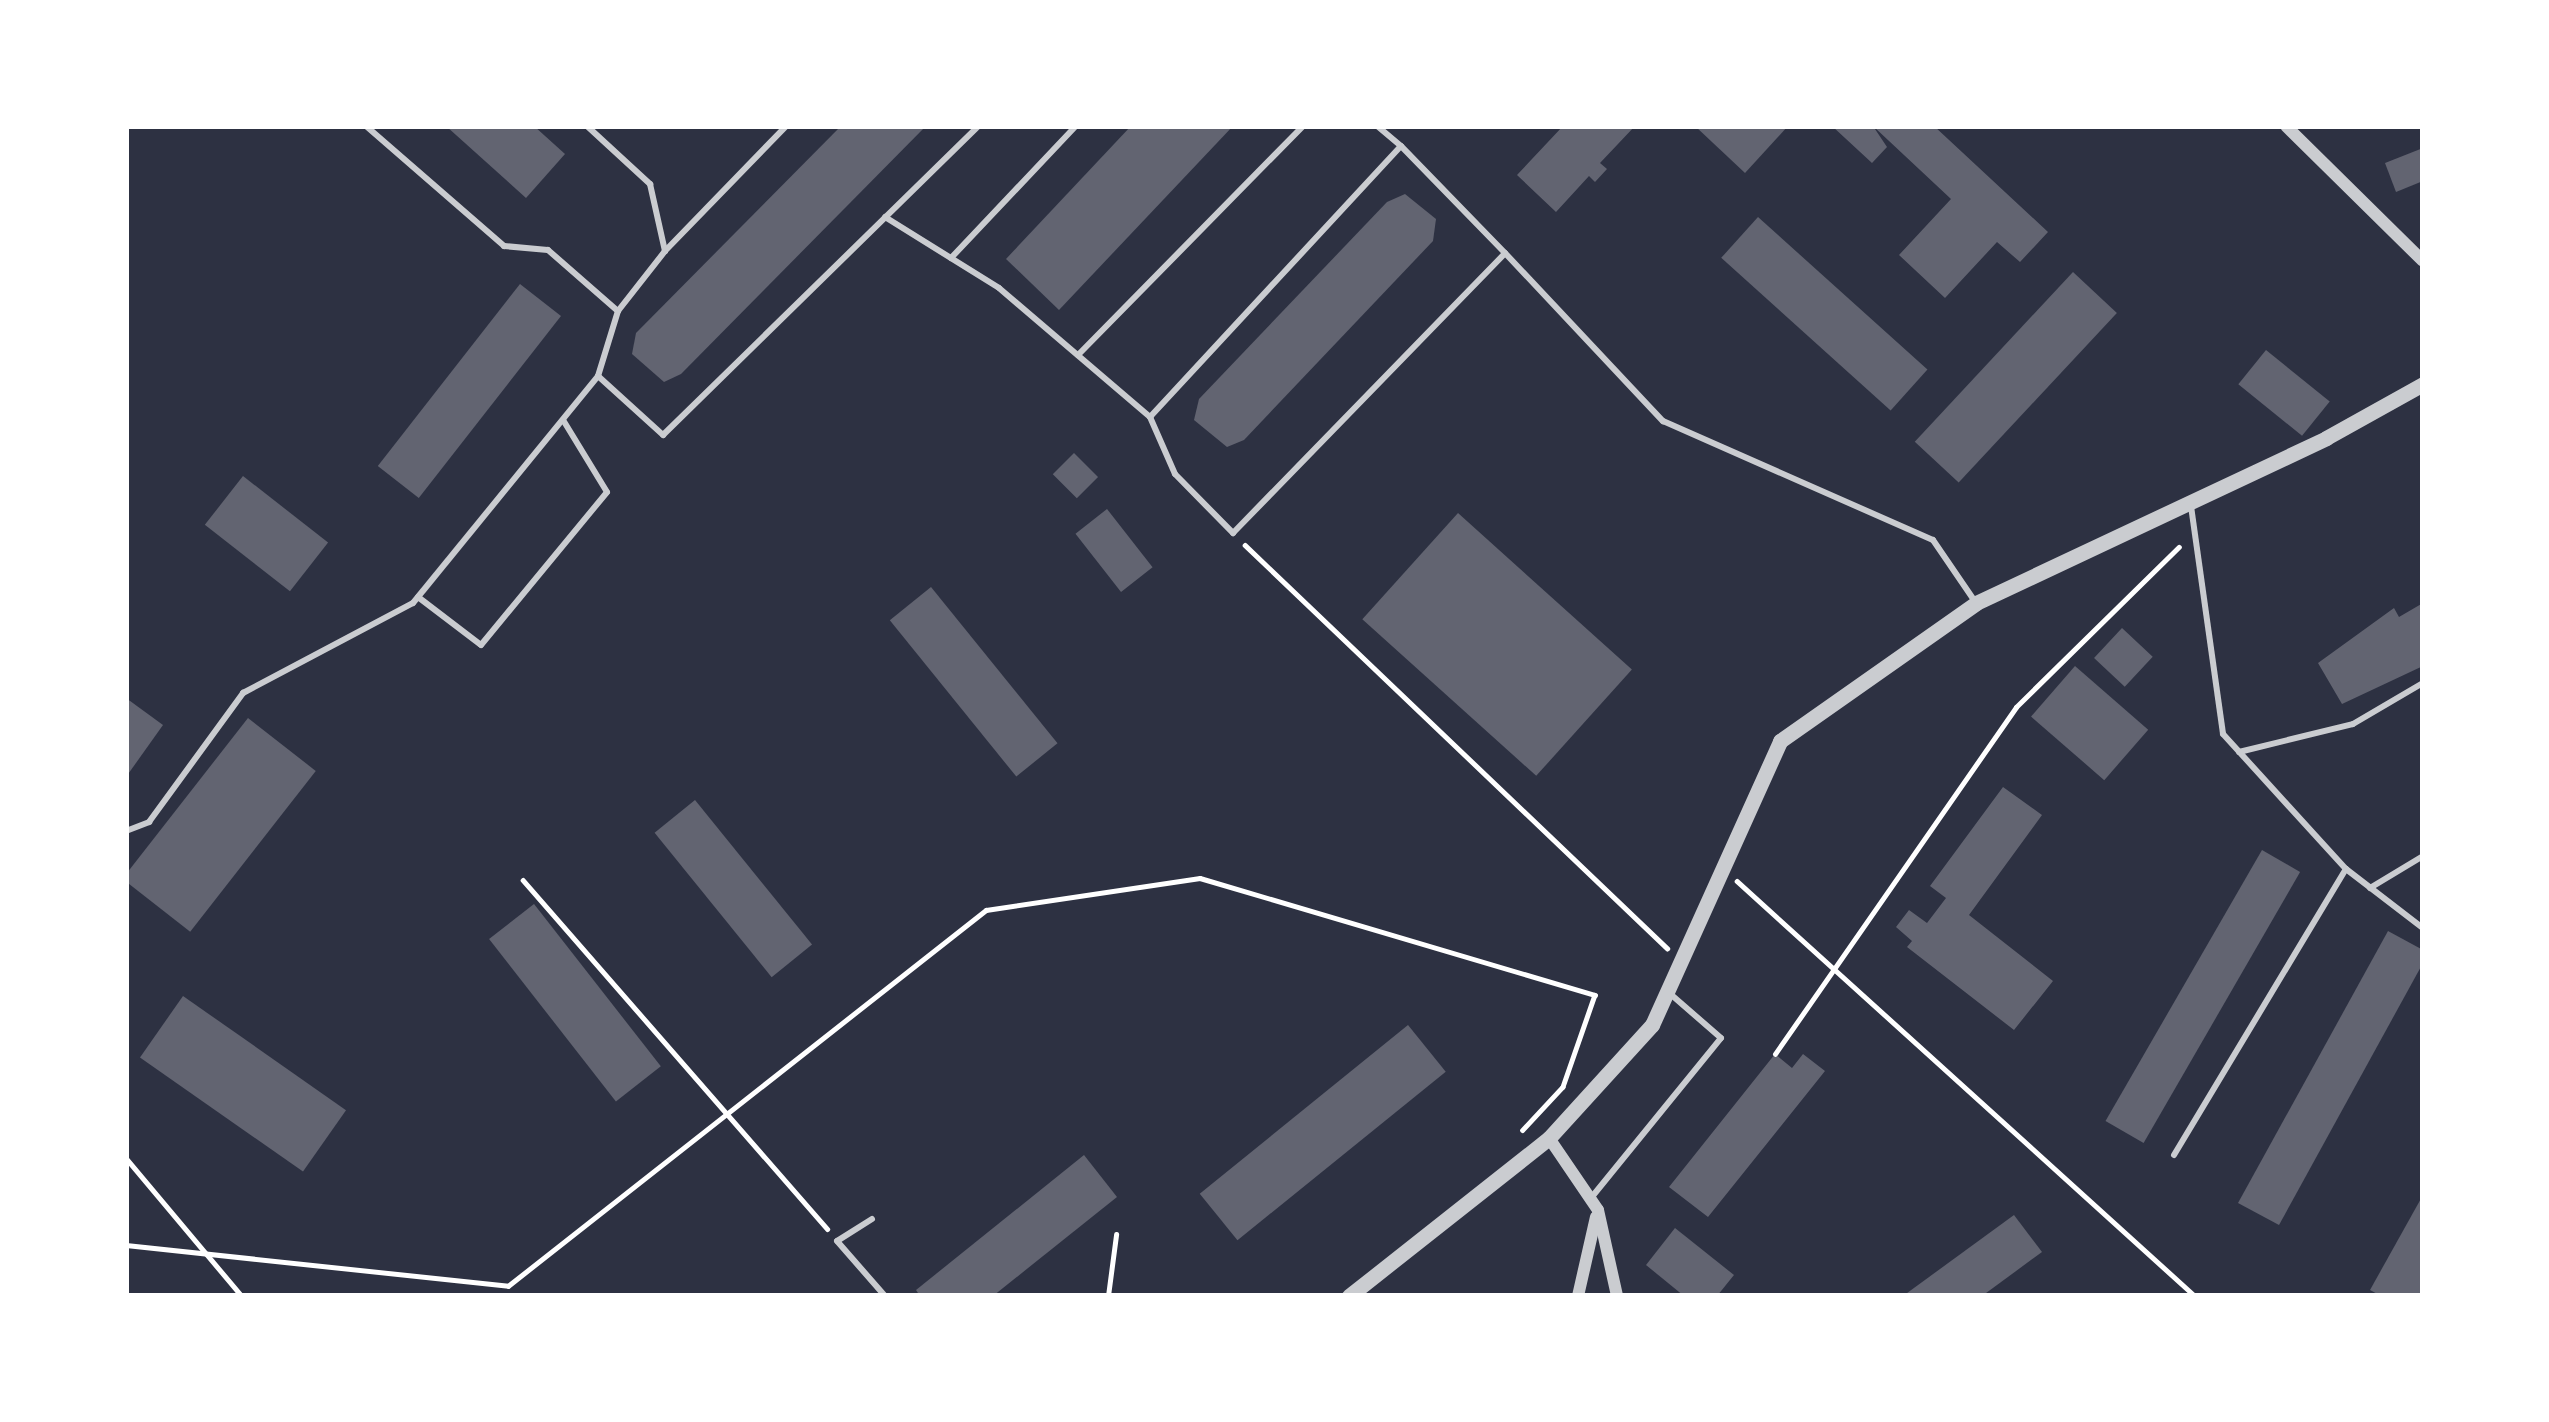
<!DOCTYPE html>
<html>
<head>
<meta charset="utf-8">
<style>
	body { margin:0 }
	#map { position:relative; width:2549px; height:1422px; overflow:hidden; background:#2d3142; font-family:Mulish,sans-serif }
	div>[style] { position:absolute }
	.building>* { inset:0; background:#626471; transform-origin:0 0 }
	.path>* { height:4.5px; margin:-2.25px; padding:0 2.25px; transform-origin:2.25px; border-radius:2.25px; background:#fff }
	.service>* { height:6px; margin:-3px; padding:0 3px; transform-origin:3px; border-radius:3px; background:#caccd0 }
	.minor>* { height:12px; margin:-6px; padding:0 6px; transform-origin:6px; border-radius:6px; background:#caccd0 }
	.tertiary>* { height:15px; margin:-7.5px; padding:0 7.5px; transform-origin:7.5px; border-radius:7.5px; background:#caccd0 }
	span { translate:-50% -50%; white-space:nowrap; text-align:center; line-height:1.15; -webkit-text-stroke:9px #fff; paint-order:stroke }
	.frame { position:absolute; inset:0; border:129px solid #fff; pointer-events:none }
</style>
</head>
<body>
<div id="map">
	<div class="building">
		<div style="clip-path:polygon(446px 126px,534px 126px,565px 154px,526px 198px)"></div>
		<div style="clip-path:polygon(841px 126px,926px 126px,681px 374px,664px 382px,632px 354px,636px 333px)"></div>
		<div style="clip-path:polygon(1131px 126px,1233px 126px,1059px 310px,1006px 259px)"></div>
		<div style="clip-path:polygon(1563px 126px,1635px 126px,1600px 163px,1607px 169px,1595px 182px,1589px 176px,1556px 212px,1517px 175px)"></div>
		<div style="clip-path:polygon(1695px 126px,1788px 126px,1745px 173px)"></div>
		<div style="clip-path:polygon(1832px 126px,1934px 126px,2048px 232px,2020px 262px,1997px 242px,1945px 298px,1899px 255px,1951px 199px,1873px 126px,1887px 147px,1872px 163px)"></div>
		<div style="clip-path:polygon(2423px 148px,2423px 181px,2396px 192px,2385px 163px)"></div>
		<div style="clip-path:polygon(1405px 194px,1436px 219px,1433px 241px,1244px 440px,1227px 447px,1194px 420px,1199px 399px,1387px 202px)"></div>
		<div style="left:1758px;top:217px;width:228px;height:55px;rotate:42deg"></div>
		<div style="left:2073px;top:272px;width:60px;height:232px;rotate:43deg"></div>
		<div style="left:520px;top:284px;width:52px;height:231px;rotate:38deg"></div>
		<div style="left:2266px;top:350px;width:82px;height:44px;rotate:39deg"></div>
		<div style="left:1074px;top:453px;width:34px;height:30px;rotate:45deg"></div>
		<div style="left:243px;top:476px;width:108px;height:62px;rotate:38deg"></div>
		<div style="left:1107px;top:509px;width:74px;height:40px;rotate:52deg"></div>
		<div style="left:1458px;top:513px;width:234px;height:143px;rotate:42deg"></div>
		<div style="left:931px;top:587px;width:201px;height:53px;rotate:51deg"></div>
		<div style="clip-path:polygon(2423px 603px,2423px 666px,2342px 704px,2318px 663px,2394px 608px,2399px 617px)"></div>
		<div style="left:2122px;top:628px;width:42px;height:41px;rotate:43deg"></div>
		<div style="left:2075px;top:666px;width:97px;height:67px;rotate:41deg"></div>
		<div style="clip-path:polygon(126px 698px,163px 725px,126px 777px)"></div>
		<div style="left:248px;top:718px;width:86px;height:204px;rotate:38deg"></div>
		<div style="clip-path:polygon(2003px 787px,2042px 815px,1969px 915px,2053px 981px,2014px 1030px,1907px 947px,1912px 941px,1896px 927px,1909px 910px,1927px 923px,1946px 898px,1930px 886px)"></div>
		<div style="left:695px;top:800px;width:186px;height:52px;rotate:51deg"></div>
		<div style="left:2262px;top:850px;width:44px;height:313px;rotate:30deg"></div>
		<div style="left:534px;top:904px;width:206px;height:57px;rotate:52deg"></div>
		<div style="clip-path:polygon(2388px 931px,2423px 950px,2423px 963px,2279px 1225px,2238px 1203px)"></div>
		<div style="left:183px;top:996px;width:199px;height:75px;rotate:35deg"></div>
		<div style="left:1408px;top:1025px;width:60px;height:268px;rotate:51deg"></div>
		<div style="clip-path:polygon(1775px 1054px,1792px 1068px,1803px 1054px,1825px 1071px,1708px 1217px,1669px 1187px)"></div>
		<div style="clip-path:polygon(1084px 1155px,1117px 1197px,993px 1296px,920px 1296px,916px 1290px)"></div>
		<div style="clip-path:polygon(2423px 1195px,2423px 1296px,2381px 1296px,2370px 1290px)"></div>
		<div style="clip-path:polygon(2014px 1215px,2042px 1252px,1982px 1296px,1903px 1296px)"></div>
		<div style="clip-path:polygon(1675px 1228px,1734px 1275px,1717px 1296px,1684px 1296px,1646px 1265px)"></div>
	</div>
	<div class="path">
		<div style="left:1245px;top:545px;width:584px;rotate:43.68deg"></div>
		<div style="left:523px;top:880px;width:463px;rotate:48.9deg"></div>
		<div style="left:1737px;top:881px;width:618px;rotate:42.18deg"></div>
		<div style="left:1775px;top:1054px;width:422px;rotate:-55.2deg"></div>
		<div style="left:2016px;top:707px;width:228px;rotate:-44.5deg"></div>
		<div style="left:126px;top:1158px;width:180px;rotate:50deg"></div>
		<div style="left:126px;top:1245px;width:384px;rotate:6.1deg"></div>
		<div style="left:508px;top:1286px;width:608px;rotate:-38.19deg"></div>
		<div style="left:986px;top:910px;width:216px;rotate:-8.5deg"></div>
		<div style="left:1200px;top:878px;width:412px;rotate:16.5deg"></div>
		<div style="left:1595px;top:995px;width:97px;rotate:109.2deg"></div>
		<div style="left:1563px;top:1087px;width:59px;rotate:132.9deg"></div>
		<div style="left:1108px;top:1296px;width:62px;rotate:-82.5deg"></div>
	</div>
	<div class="service">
		<div style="left:366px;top:126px;width:183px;rotate:41deg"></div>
		<div style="left:504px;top:246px;width:44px;rotate:5.2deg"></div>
		<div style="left:548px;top:250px;width:93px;rotate:41.1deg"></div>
		<div style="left:587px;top:126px;width:86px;rotate:42.6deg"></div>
		<div style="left:650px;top:184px;width:69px;rotate:77.4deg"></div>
		<div style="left:885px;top:217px;width:134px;rotate:31.9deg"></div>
		<div style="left:999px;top:288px;width:199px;rotate:40.5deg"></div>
		<div style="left:1150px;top:417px;width:369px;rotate:-47.2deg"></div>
		<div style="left:1401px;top:146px;width:31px;rotate:-140deg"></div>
		<div style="left:1505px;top:253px;width:231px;rotate:46.8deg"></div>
		<div style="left:1663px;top:421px;width:295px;rotate:23.8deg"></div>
		<div style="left:1933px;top:540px;width:76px;rotate:55.7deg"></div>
		<div style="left:951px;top:258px;width:182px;rotate:-46.6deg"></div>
		<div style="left:1078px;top:355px;width:321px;rotate:-45.5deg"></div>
		<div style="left:598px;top:376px;width:88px;rotate:42.2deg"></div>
		<div style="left:663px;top:435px;width:441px;rotate:-44.4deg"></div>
		<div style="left:1150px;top:417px;width:62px;rotate:66.3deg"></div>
		<div style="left:1175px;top:474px;width:83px;rotate:45.5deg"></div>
		<div style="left:1233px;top:533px;width:390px;rotate:-45.8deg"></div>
		<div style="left:1505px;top:253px;width:149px;rotate:-134.2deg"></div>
		<div style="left:2191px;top:506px;width:230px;rotate:82deg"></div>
		<div style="left:2223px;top:734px;width:183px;rotate:47.7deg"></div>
		<div style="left:2346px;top:869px;width:97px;rotate:37.5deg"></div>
		<div style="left:418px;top:597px;width:79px;rotate:37.3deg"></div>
		<div style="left:481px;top:645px;width:198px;rotate:-50.5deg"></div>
		<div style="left:607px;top:492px;width:84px;rotate:-121.4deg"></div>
		<div style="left:2239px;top:752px;width:117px;rotate:-13.8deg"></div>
		<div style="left:2353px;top:724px;width:81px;rotate:-30.4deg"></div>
		<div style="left:126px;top:831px;width:25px;rotate:-21deg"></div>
		<div style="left:149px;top:822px;width:160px;rotate:-53.9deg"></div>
		<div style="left:243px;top:693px;width:192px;rotate:-27.9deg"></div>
		<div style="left:413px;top:603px;width:293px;rotate:-50.8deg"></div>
		<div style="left:598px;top:376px;width:68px;rotate:-72.9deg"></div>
		<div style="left:618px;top:311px;width:76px;rotate:-51.9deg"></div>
		<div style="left:665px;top:251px;width:174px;rotate:-45.9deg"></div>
		<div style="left:2370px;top:888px;width:62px;rotate:-31.1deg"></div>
		<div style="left:2174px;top:1155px;width:334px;rotate:-59deg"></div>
		<div style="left:1591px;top:1198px;width:206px;rotate:-50.9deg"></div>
		<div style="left:1721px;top:1038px;width:72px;rotate:-139deg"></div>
		<div style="left:872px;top:1219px;width:41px;rotate:147.8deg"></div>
		<div style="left:837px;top:1241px;width:73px;rotate:48.9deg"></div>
	</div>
	<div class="minor">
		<div style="left:2286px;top:126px;width:192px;rotate:44.6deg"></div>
		<div style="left:1549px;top:1138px;width:87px;rotate:55.8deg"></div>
		<div style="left:1598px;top:1210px;width:88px;rotate:77.5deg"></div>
		<div style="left:1578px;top:1296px;width:81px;rotate:-77.2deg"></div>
	</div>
	<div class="tertiary">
		<div style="left:1349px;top:1296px;width:255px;rotate:-38.3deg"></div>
		<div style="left:1549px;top:1138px;width:153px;rotate:-47.7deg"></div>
		<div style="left:1652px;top:1025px;width:312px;rotate:-65.7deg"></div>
		<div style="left:1780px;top:741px;width:240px;rotate:-35.1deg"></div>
		<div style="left:1976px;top:603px;width:387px;rotate:-25.2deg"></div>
		<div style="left:2326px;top:438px;width:111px;rotate:-29.1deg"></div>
	</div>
	<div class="frame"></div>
</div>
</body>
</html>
